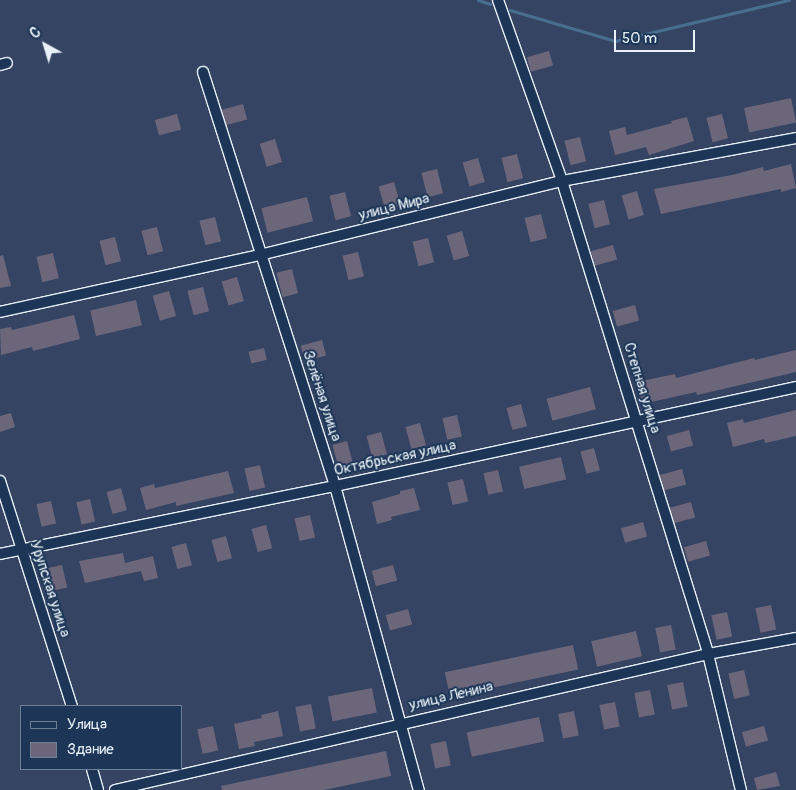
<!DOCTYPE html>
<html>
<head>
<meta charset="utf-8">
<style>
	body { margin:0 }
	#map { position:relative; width:796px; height:790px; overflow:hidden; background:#354462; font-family:Pangolin,sans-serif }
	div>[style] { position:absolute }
	.stream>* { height:3px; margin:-1.5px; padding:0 1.5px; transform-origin:1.5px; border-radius:1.5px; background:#486e90 }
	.building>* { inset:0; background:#6c667b; transform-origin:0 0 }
	.roads { filter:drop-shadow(1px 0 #e8f1f8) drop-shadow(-1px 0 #e8f1f8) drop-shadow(0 1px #e8f1f8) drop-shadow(0 -1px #e8f1f8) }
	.street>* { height:10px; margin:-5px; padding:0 5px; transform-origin:5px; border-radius:5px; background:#1d3557 }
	span { translate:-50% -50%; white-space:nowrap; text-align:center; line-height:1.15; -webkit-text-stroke:4px #1d3557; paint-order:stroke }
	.street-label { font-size:15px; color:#e8f1f8 }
	.legend { position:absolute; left:20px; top:705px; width:162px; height:65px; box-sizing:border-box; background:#1d3557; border:1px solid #6e8097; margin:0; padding:6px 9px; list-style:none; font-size:15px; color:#e8f1f8 }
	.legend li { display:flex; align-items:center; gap:10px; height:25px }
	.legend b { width:25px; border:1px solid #6e8097 }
	.north { position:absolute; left:20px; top:20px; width:50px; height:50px; -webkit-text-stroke:4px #1d3557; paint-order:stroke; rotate:321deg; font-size:14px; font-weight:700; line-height:20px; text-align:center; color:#e8f1f8 }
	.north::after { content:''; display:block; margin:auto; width:18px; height:22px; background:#e8f1f8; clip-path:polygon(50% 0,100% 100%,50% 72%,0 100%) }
	.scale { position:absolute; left:614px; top:30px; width:81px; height:22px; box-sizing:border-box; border:2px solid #e8f1f8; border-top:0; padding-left:6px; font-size:15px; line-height:18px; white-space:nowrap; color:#e8f1f8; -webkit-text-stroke:4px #1d3557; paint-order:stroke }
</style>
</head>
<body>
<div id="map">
	<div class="stream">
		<div style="left:478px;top:0;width:13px;rotate:18deg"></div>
		<div style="left:510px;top:10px;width:109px;rotate:16.4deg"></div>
		<div style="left:615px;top:41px;width:179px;rotate:-13.3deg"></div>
	</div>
	<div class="building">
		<div style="left:549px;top:51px;width:15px;height:23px;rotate:74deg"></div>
		<div style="left:791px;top:98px;width:25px;height:48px;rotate:78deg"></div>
		<div style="left:243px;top:104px;width:16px;height:22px;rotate:75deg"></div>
		<div style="left:177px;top:114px;width:16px;height:23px;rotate:75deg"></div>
		<div style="left:722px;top:114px;width:25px;height:16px;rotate:76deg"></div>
		<div style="clip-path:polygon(687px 117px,694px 141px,649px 155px,646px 147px,615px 155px,609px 131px,625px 127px,627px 135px,672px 123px,671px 121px)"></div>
		<div style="left:580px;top:137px;width:25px;height:16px;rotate:76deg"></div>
		<div style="left:275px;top:139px;width:24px;height:16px;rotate:73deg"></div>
		<div style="left:517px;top:154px;width:25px;height:16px;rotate:76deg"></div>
		<div style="left:478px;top:158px;width:25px;height:16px;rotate:74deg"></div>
		<div style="clip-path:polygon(791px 164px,796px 188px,781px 192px,781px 189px,661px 214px,654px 189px,732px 175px,763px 167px,764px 171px)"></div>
		<div style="left:437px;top:169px;width:25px;height:16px;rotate:76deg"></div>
		<div style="left:394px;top:182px;width:25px;height:16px;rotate:74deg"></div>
		<div style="left:637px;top:191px;width:25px;height:16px;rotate:74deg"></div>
		<div style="left:345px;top:192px;width:25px;height:16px;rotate:76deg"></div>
		<div style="left:307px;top:197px;width:25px;height:47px;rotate:76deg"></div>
		<div style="left:604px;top:200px;width:25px;height:16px;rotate:76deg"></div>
		<div style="left:541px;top:214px;width:25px;height:17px;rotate:76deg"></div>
		<div style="left:215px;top:217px;width:25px;height:16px;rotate:76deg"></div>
		<div style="left:157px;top:227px;width:25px;height:16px;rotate:76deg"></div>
		<div style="left:462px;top:231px;width:26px;height:16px;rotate:74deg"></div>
		<div style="left:115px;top:237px;width:25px;height:16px;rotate:76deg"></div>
		<div style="left:428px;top:238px;width:25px;height:16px;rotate:76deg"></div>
		<div style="left:613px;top:245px;width:15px;height:23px;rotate:74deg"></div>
		<div style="left:358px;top:252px;width:25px;height:16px;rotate:76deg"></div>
		<div style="left:53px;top:253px;width:26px;height:17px;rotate:77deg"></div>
		<div style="clip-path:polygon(3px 255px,11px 286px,0 288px,0 256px)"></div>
		<div style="left:292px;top:269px;width:25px;height:16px;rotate:76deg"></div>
		<div style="left:237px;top:277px;width:25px;height:16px;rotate:74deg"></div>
		<div style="left:203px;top:287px;width:25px;height:16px;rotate:76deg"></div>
		<div style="left:169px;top:291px;width:26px;height:17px;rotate:74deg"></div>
		<div style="left:136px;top:300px;width:26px;height:47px;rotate:77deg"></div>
		<div style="left:635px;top:305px;width:16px;height:23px;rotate:75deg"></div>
		<div style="clip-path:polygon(74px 315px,80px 339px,33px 351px,32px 347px,1px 355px,0 329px,11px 327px,12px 330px)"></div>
		<div style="left:322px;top:340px;width:16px;height:22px;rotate:75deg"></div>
		<div style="left:264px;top:348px;width:12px;height:16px;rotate:76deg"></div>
		<div style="clip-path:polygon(796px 350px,796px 372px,697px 395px,696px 392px,642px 404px,637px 382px,675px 374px,676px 378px,754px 358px,755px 360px)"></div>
		<div style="left:590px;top:387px;width:23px;height:45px;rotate:75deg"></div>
		<div style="left:521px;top:404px;width:23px;height:15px;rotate:75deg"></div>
		<div style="clip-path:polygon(796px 410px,796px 436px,765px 443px,764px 439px,733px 447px,727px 423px,743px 419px,744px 423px)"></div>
		<div style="clip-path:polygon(11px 413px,15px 427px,0 432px,0 416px)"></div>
		<div style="left:457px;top:415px;width:22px;height:15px;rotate:77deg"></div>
		<div style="left:420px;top:423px;width:23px;height:15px;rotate:75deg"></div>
		<div style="left:689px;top:430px;width:16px;height:23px;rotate:75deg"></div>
		<div style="left:381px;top:432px;width:23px;height:15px;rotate:75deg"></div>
		<div style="left:347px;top:441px;width:23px;height:15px;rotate:75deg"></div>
		<div style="left:594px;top:448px;width:23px;height:14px;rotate:75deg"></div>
		<div style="left:561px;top:457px;width:23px;height:43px;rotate:77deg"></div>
		<div style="left:260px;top:465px;width:23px;height:16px;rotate:77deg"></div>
		<div style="left:682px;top:469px;width:16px;height:23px;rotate:75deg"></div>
		<div style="left:498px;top:470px;width:22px;height:15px;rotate:77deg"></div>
		<div style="clip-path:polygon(228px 471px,234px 493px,176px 506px,176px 502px,146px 510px,140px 488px,154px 484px,155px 488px)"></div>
		<div style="left:463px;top:479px;width:23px;height:16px;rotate:77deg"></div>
		<div style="left:121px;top:488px;width:23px;height:15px;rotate:75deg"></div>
		<div style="clip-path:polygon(414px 488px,420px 510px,391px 517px,392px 520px,377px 524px,372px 502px,400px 494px,400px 491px)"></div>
		<div style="left:90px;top:499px;width:23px;height:14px;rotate:77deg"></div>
		<div style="left:51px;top:501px;width:23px;height:15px;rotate:77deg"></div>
		<div style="left:691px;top:502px;width:16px;height:22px;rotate:75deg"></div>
		<div style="left:310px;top:515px;width:23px;height:16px;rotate:77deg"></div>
		<div style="left:643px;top:522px;width:15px;height:23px;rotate:74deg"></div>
		<div style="left:266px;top:525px;width:24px;height:15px;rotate:75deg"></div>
		<div style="left:226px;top:536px;width:23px;height:15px;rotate:75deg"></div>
		<div style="left:706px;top:541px;width:15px;height:23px;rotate:74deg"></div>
		<div style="left:186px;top:543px;width:23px;height:15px;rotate:75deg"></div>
		<div style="clip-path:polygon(123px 553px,125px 563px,153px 556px,158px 578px,144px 581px,141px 571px,85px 583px,79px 561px)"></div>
		<div style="left:62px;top:565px;width:23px;height:15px;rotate:77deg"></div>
		<div style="left:393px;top:565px;width:16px;height:22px;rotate:75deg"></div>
		<div style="left:771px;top:605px;width:25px;height:16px;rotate:78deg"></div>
		<div style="left:408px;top:609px;width:16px;height:23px;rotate:75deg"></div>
		<div style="left:727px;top:612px;width:25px;height:16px;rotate:78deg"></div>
		<div style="left:671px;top:625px;width:25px;height:16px;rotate:79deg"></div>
		<div style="left:636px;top:631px;width:26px;height:46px;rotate:77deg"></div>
		<div style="left:573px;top:645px;width:25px;height:131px;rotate:78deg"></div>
		<div style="left:744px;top:670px;width:26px;height:16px;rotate:77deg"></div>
		<div style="left:683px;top:682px;width:25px;height:16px;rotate:79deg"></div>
		<div style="left:372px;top:688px;width:25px;height:45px;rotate:79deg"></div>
		<div style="left:650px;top:690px;width:25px;height:16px;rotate:79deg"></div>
		<div style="left:615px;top:702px;width:25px;height:16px;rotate:79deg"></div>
		<div style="left:311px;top:704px;width:25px;height:16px;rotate:79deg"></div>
		<div style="clip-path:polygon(278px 711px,283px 736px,254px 742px,255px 746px,239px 749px,234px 724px,262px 718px,261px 715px)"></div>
		<div style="left:574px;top:711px;width:25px;height:16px;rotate:79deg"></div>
		<div style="left:539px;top:717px;width:25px;height:74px;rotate:78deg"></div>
		<div style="left:213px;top:726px;width:25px;height:16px;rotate:78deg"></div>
		<div style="left:764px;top:726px;width:15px;height:23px;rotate:74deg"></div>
		<div style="left:446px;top:741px;width:25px;height:16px;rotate:79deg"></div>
		<div style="clip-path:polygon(386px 751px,391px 776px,324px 790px,222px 790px,221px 786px)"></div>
		<div style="clip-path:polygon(776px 772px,780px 786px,757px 790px,754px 778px)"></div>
	</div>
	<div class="roads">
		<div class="street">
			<div style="left:498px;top:0;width:192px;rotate:70.5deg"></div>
			<div style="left:562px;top:181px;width:495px;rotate:72.8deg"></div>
			<div style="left:708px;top:654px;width:140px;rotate:76.4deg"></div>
			<div style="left:0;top:65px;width:7px;rotate:-16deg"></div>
			<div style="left:203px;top:72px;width:435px;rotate:72.3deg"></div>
			<div style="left:335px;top:486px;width:315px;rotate:74.6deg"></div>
			<div style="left:0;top:312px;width:266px;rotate:-12.4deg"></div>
			<div style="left:260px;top:255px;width:311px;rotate:-13.8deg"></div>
			<div style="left:562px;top:181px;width:238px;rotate:-10.4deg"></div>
			<div style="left:0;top:481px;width:236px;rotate:72.3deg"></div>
			<div style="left:0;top:554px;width:342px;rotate:-11.5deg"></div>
			<div style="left:335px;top:486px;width:472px;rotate:-12.1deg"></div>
			<div style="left:92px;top:769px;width:22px;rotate:74deg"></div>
			<div style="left:115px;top:790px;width:608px;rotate:-12.92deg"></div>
			<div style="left:708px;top:654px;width:89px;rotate:-10.3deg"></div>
		</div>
	</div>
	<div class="street-label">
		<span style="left:394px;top:207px;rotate:-14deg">улица Мира</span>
		<span style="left:642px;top:388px;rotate:73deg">Степная улица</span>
		<span style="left:322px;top:396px;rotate:72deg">Зелёная улица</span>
		<span style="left:395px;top:458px;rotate:-12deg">Октябрьская улица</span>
		<span style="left:50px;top:589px;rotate:72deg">Урупская улица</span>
		<span style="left:451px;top:696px;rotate:-13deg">улица Ленина</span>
	</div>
	<ul class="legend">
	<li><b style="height:6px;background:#1d3557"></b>Улица</li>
	<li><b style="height:14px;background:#6c667b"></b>Здание</li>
	</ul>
	<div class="north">С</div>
	<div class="scale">50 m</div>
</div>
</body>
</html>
